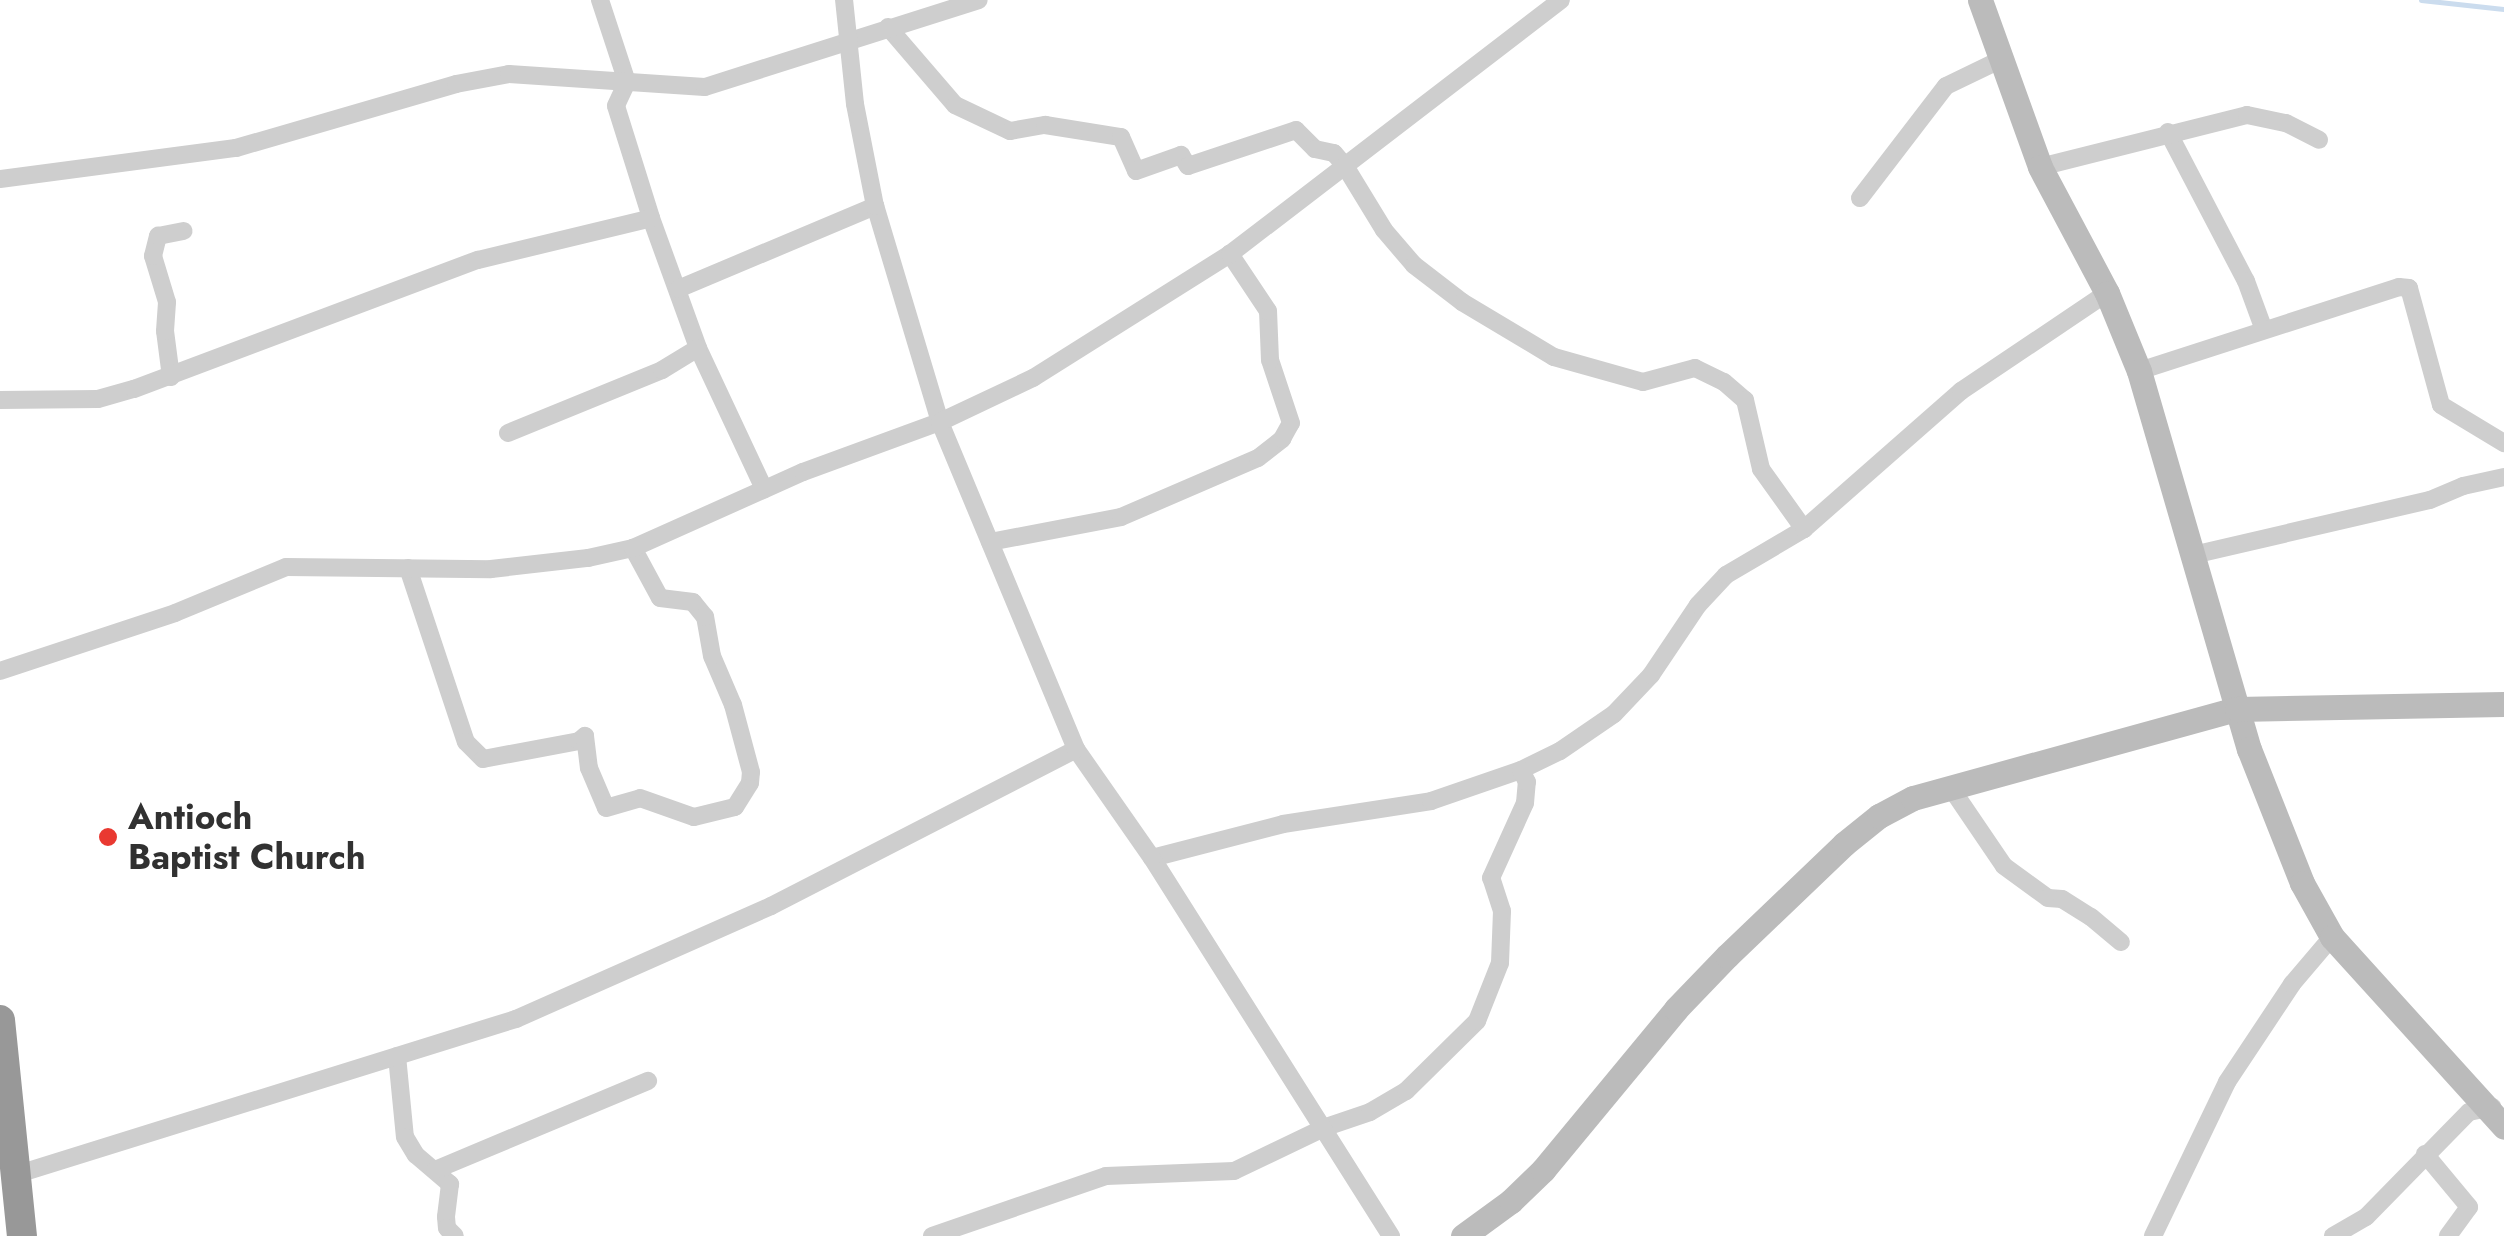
<!DOCTYPE html>
<html>
<head>
<meta charset="utf-8">
<style>
	body { margin:0 }
	#map { position:relative; width:2504px; height:1236px; overflow:hidden; background:#fff; font-family:Jost,sans-serif }
	div>[style] { position:absolute }
	.stream>* { height:5px; margin:-2.5px; padding:0 2.5px; transform-origin:2.5px; border-radius:2.5px; background:#cbdcee }
	.street>* { height:18px; margin:-9px; padding:0 9px; transform-origin:9px; border-radius:9px; background:#cecece }
	.secondary>* { height:25px; margin:-12.5px; padding:0 12.5px; transform-origin:12.5px; border-radius:12.5px; background:#bbb }
	.highway>* { height:30px; margin:-15px; padding:0 15px; transform-origin:15px; border-radius:15px; background:#989898 }
	.dots>* { width:28px; height:28px; translate:-50% -50%; box-sizing:border-box; border:5px solid #fff; border-radius:50% }
	span { translate:-50% -50%; white-space:nowrap; text-align:center; line-height:1.15; -webkit-text-stroke:10px #fff; paint-order:stroke }
	.poi-label { font-size:35px; color:#313131; font-weight:700 }
	.left { translate:0 -50%; text-align:left }
</style>
</head>
<body>
<div id="map">
	<div class="stream">
		<div style="left:2421px;top:0;width:83px;rotate:6.2deg"></div>
	</div>
	<div class="street">
		<div style="left:600px;top:0;width:86px;rotate:71.8deg"></div>
		<div style="left:627px;top:82px;width:26px;rotate:115deg"></div>
		<div style="left:616px;top:106px;width:117px;rotate:72.6deg"></div>
		<div style="left:651px;top:218px;width:138px;rotate:70.1deg"></div>
		<div style="left:698px;top:348px;width:156px;rotate:64.9deg"></div>
		<div style="left:888px;top:27px;width:103px;rotate:49.3deg"></div>
		<div style="left:955px;top:105px;width:61px;rotate:25.3deg"></div>
		<div style="left:1010px;top:131px;width:36px;rotate:-10deg"></div>
		<div style="left:1045px;top:125px;width:77px;rotate:9deg"></div>
		<div style="left:1121px;top:137px;width:37px;rotate:66deg"></div>
		<div style="left:1136px;top:171px;width:48px;rotate:-19.6deg"></div>
		<div style="left:1181px;top:155px;width:13px;rotate:58deg"></div>
		<div style="left:1188px;top:166px;width:114px;rotate:-18.4deg"></div>
		<div style="left:1296px;top:130px;width:27px;rotate:45deg"></div>
		<div style="left:1315px;top:149px;width:19px;rotate:12deg"></div>
		<div style="left:1334px;top:153px;width:17px;rotate:50deg"></div>
		<div style="left:1345px;top:166px;width:75px;rotate:58.6deg"></div>
		<div style="left:1384px;top:230px;width:46px;rotate:49.4deg"></div>
		<div style="left:1414px;top:265px;width:61px;rotate:37.6deg"></div>
		<div style="left:1462px;top:302px;width:107px;rotate:30.9deg"></div>
		<div style="left:1554px;top:357px;width:92px;rotate:15.7deg"></div>
		<div style="left:1643px;top:382px;width:54px;rotate:-15.1deg"></div>
		<div style="left:1695px;top:368px;width:32px;rotate:26deg"></div>
		<div style="left:1724px;top:382px;width:28px;rotate:41deg"></div>
		<div style="left:1745px;top:400px;width:71px;rotate:76.9deg"></div>
		<div style="left:1761px;top:469px;width:74px;rotate:54.4deg"></div>
		<div style="left:2168px;top:132px;width:168px;rotate:62.4deg"></div>
		<div style="left:2246px;top:281px;width:52px;rotate:69.8deg"></div>
		<div style="left:2040px;top:167px;width:213px;rotate:-14.1deg"></div>
		<div style="left:2247px;top:115px;width:40px;rotate:12deg"></div>
		<div style="left:2286px;top:123px;width:37px;rotate:27deg"></div>
		<div style="left:0;top:179px;width:238px;rotate:-7.5deg"></div>
		<div style="left:236px;top:148px;width:229px;rotate:-16.2deg"></div>
		<div style="left:456px;top:84px;width:54px;rotate:-10.7deg"></div>
		<div style="left:509px;top:74px;width:196px;rotate:3.8deg"></div>
		<div style="left:705px;top:87px;width:287px;rotate:-17.6deg"></div>
		<div style="left:1860px;top:198px;width:141px;rotate:-52.5deg"></div>
		<div style="left:1946px;top:86px;width:60px;rotate:-25.7deg"></div>
		<div style="left:678px;top:289px;width:214px;rotate:-22.8deg"></div>
		<div style="left:2139px;top:371px;width:273px;rotate:-17.9deg"></div>
		<div style="left:2399px;top:287px;width:10px;rotate:6deg"></div>
		<div style="left:2409px;top:288px;width:121px;rotate:74.7deg"></div>
		<div style="left:2441px;top:405px;width:74px;rotate:31.1deg"></div>
		<div style="left:171px;top:377px;width:46px;rotate:-97.4deg"></div>
		<div style="left:165px;top:331px;width:29px;rotate:-86deg"></div>
		<div style="left:167px;top:302px;width:48px;rotate:-106.9deg"></div>
		<div style="left:153px;top:256px;width:21px;rotate:-76deg"></div>
		<div style="left:158px;top:236px;width:26px;rotate:-11deg"></div>
		<div style="left:0;top:400px;width:98px;rotate:-0.6deg"></div>
		<div style="left:98px;top:399px;width:37px;rotate:-16deg"></div>
		<div style="left:134px;top:389px;width:367px;rotate:-20.6deg"></div>
		<div style="left:478px;top:260px;width:178px;rotate:-13.6deg"></div>
		<div style="left:508px;top:433px;width:166px;rotate:-22.2deg"></div>
		<div style="left:662px;top:370px;width:42px;rotate:-31.4deg"></div>
		<div style="left:990px;top:542px;width:133px;rotate:-10.8deg"></div>
		<div style="left:1121px;top:517px;width:149px;rotate:-23.3deg"></div>
		<div style="left:1258px;top:458px;width:31px;rotate:-38deg"></div>
		<div style="left:1282px;top:439px;width:18px;rotate:-61deg"></div>
		<div style="left:1291px;top:423px;width:66px;rotate:-108.4deg"></div>
		<div style="left:1270px;top:360px;width:49px;rotate:-92.3deg"></div>
		<div style="left:1268px;top:311px;width:69px;rotate:-123.7deg"></div>
		<div style="left:2193px;top:555px;width:243px;rotate:-13.1deg"></div>
		<div style="left:2430px;top:500px;width:36px;rotate:-23deg"></div>
		<div style="left:2463px;top:486px;width:42px;rotate:-12.4deg"></div>
		<div style="left:408px;top:568px;width:183px;rotate:71.6deg"></div>
		<div style="left:466px;top:742px;width:24px;rotate:45deg"></div>
		<div style="left:483px;top:759px;width:98px;rotate:-10.6deg"></div>
		<div style="left:579px;top:741px;width:8px;rotate:-40deg"></div>
		<div style="left:585px;top:736px;width:32px;rotate:83deg"></div>
		<div style="left:589px;top:768px;width:43px;rotate:67deg"></div>
		<div style="left:606px;top:808px;width:35px;rotate:-16deg"></div>
		<div style="left:640px;top:798px;width:57px;rotate:19.4deg"></div>
		<div style="left:694px;top:817px;width:42px;rotate:-13.7deg"></div>
		<div style="left:735px;top:807px;width:28px;rotate:-58deg"></div>
		<div style="left:750px;top:783px;width:11px;rotate:-85deg"></div>
		<div style="left:751px;top:772px;width:69px;rotate:-105deg"></div>
		<div style="left:733px;top:705px;width:53px;rotate:-113.2deg"></div>
		<div style="left:712px;top:656px;width:40px;rotate:-100deg"></div>
		<div style="left:705px;top:617px;width:19px;rotate:-129deg"></div>
		<div style="left:693px;top:602px;width:33px;rotate:-173deg"></div>
		<div style="left:660px;top:598px;width:57px;rotate:-118.4deg"></div>
		<div style="left:0;top:671px;width:184px;rotate:-18.3deg"></div>
		<div style="left:175px;top:613px;width:120px;rotate:-22.5deg"></div>
		<div style="left:286px;top:567px;width:205px;rotate:0.6deg"></div>
		<div style="left:491px;top:569px;width:98px;rotate:-6.5deg"></div>
		<div style="left:588px;top:558px;width:46px;rotate:-12.5deg"></div>
		<div style="left:633px;top:548px;width:186px;rotate:-24.1deg"></div>
		<div style="left:803px;top:472px;width:146px;rotate:-20.1deg"></div>
		<div style="left:940px;top:422px;width:226px;rotate:-106.7deg"></div>
		<div style="left:875px;top:206px;width:104px;rotate:-101.1deg"></div>
		<div style="left:855px;top:104px;width:105px;rotate:-96deg"></div>
		<div style="left:1951px;top:788px;width:94px;rotate:55.8deg"></div>
		<div style="left:2004px;top:866px;width:54px;rotate:36deg"></div>
		<div style="left:2048px;top:898px;width:14px;rotate:4deg"></div>
		<div style="left:2062px;top:899px;width:34px;rotate:32deg"></div>
		<div style="left:2091px;top:917px;width:39px;rotate:40deg"></div>
		<div style="left:1152px;top:858px;width:135px;rotate:-14.5deg"></div>
		<div style="left:1283px;top:824px;width:150px;rotate:-8.8deg"></div>
		<div style="left:1431px;top:801px;width:95px;rotate:-19deg"></div>
		<div style="left:1521px;top:770px;width:43px;rotate:-26deg"></div>
		<div style="left:1560px;top:751px;width:65px;rotate:-34.4deg"></div>
		<div style="left:1614px;top:714px;width:54px;rotate:-46.5deg"></div>
		<div style="left:1651px;top:675px;width:84px;rotate:-56.1deg"></div>
		<div style="left:1698px;top:605px;width:41px;rotate:-47deg"></div>
		<div style="left:1726px;top:575px;width:91px;rotate:-30.5deg"></div>
		<div style="left:1804px;top:529px;width:209px;rotate:-41.3deg"></div>
		<div style="left:1961px;top:391px;width:176px;rotate:-33.9deg"></div>
		<div style="left:397px;top:1056px;width:81px;rotate:84.4deg"></div>
		<div style="left:405px;top:1137px;width:21px;rotate:59deg"></div>
		<div style="left:416px;top:1155px;width:45px;rotate:40.5deg"></div>
		<div style="left:450px;top:1184px;width:33px;rotate:97deg"></div>
		<div style="left:446px;top:1217px;width:11px;rotate:85deg"></div>
		<div style="left:447px;top:1228px;width:11px;rotate:45deg"></div>
		<div style="left:2425px;top:1154px;width:69px;rotate:50.3deg"></div>
		<div style="left:2469px;top:1207px;width:36px;rotate:126deg"></div>
		<div style="left:435px;top:1170px;width:231px;rotate:-22.7deg"></div>
		<div style="left:15px;top:1175px;width:525px;rotate:-17.3deg"></div>
		<div style="left:516px;top:1019px;width:279px;rotate:-23.9deg"></div>
		<div style="left:771px;top:906px;width:343px;rotate:-27.2deg"></div>
		<div style="left:932px;top:1236px;width:184px;rotate:-19deg"></div>
		<div style="left:1106px;top:1176px;width:128px;rotate:-2.2deg"></div>
		<div style="left:1234px;top:1171px;width:102px;rotate:-25.6deg"></div>
		<div style="left:1326px;top:1127px;width:46px;rotate:-18.8deg"></div>
		<div style="left:1370px;top:1112px;width:42px;rotate:-30.3deg"></div>
		<div style="left:1406px;top:1091px;width:100px;rotate:-44.6deg"></div>
		<div style="left:1477px;top:1021px;width:62px;rotate:-68.4deg"></div>
		<div style="left:1500px;top:963px;width:52px;rotate:-87.8deg"></div>
		<div style="left:1502px;top:911px;width:35px;rotate:-108deg"></div>
		<div style="left:1491px;top:878px;width:82px;rotate:-65.6deg"></div>
		<div style="left:1525px;top:803px;width:21px;rotate:-85deg"></div>
		<div style="left:1527px;top:782px;width:13px;rotate:-117deg"></div>
		<div style="left:1391px;top:1236px;width:447px;rotate:-122.3deg"></div>
		<div style="left:1152px;top:858px;width:133px;rotate:-124.9deg"></div>
		<div style="left:1076px;top:749px;width:354px;rotate:-112.6deg"></div>
		<div style="left:940px;top:422px;width:103px;rotate:-25.3deg"></div>
		<div style="left:1033px;top:378px;width:233px;rotate:-32.2deg"></div>
		<div style="left:1230px;top:254px;width:417px;rotate:-37.5deg"></div>
		<div style="left:2153px;top:1236px;width:171px;rotate:-64.3deg"></div>
		<div style="left:2227px;top:1082px;width:118px;rotate:-56.4deg"></div>
		<div style="left:2292px;top:984px;width:62px;rotate:-49.6deg"></div>
		<div style="left:2333px;top:1236px;width:38px;rotate:-30deg"></div>
		<div style="left:2366px;top:1217px;width:147px;rotate:-45.6deg"></div>
		<div style="left:2469px;top:1112px;width:24px;rotate:-12deg"></div>
	</div>
	<div class="secondary">
		<div style="left:1980px;top:0;width:177px;rotate:70.2deg"></div>
		<div style="left:2040px;top:167px;width:143px;rotate:62deg"></div>
		<div style="left:2107px;top:293px;width:84px;rotate:67.7deg"></div>
		<div style="left:2139px;top:371px;width:394px;rotate:73.8deg"></div>
		<div style="left:2249px;top:749px;width:144px;rotate:68.4deg"></div>
		<div style="left:2302px;top:883px;width:62px;rotate:60.9deg"></div>
		<div style="left:2332px;top:937px;width:256px;rotate:47.8deg"></div>
		<div style="left:1463px;top:1236px;width:59px;rotate:-36.1deg"></div>
		<div style="left:1511px;top:1201px;width:45px;rotate:-44.1deg"></div>
		<div style="left:1543px;top:1170px;width:209px;rotate:-50.4deg"></div>
		<div style="left:1676px;top:1009px;width:74px;rotate:-46.1deg"></div>
		<div style="left:1727px;top:956px;width:162px;rotate:-43.7deg"></div>
		<div style="left:1844px;top:844px;width:45px;rotate:-38.7deg"></div>
		<div style="left:1879px;top:816px;width:38px;rotate:-28deg"></div>
		<div style="left:1913px;top:798px;width:336px;rotate:-15.4deg"></div>
		<div style="left:2237px;top:709px;width:267px;rotate:-1.1deg"></div>
	</div>
	<div class="highway">
		<div style="left:0;top:1020px;width:217px;rotate:84.2deg"></div>
	</div>
	<div class="dots">
		<div style="left:108px;top:837px;background:#e93931"></div>
	</div>
	<div class="poi-label">
		<span class="left" style="left:128px;top:837px">Antioch<br>Baptist Church</span>
	</div>
</div>
</body>
</html>
